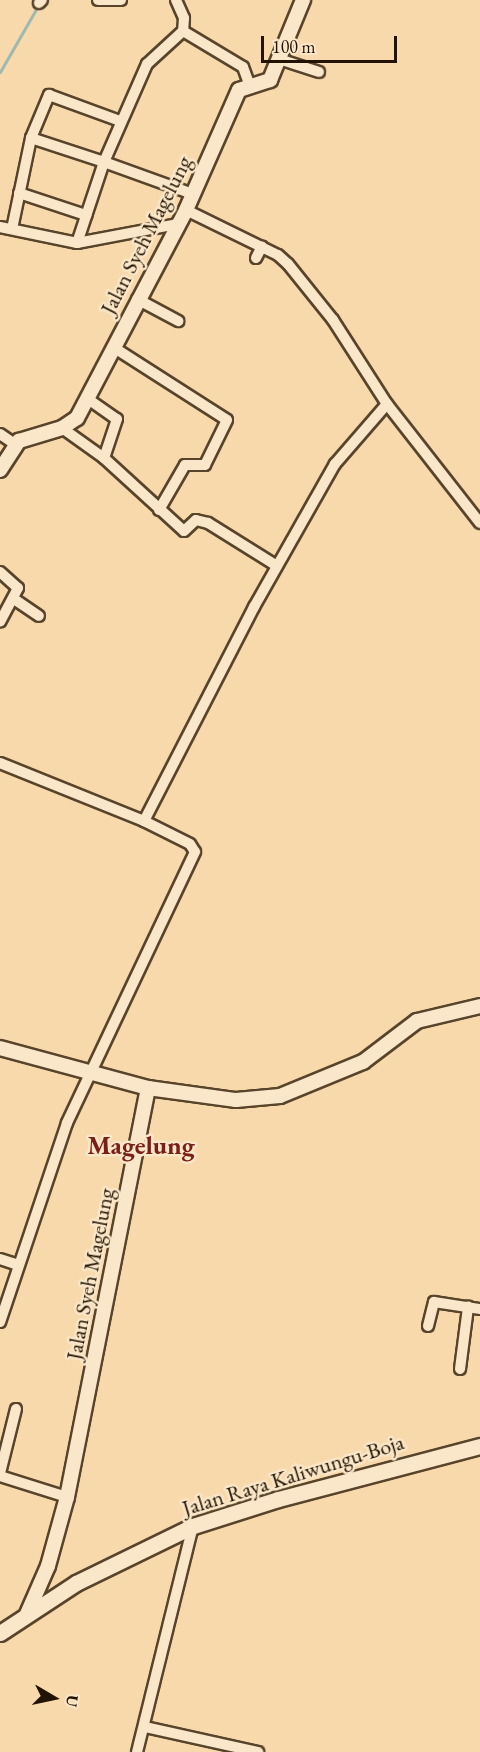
<!DOCTYPE html>
<html>
<head>
<meta charset="utf-8">
<style>
	body { margin:0 }
	#map { position:relative; width:480px; height:1752px; overflow:hidden; background:#f8d9ab; font-family:"EB Garamond",serif }
	div>[style] { position:absolute }
	.stream>* { height:3px; margin:-1.5px; padding:0 1.5px; transform-origin:1.5px; border-radius:1.5px; background:#9fb9b0 }
	.roads { filter:drop-shadow(2px 0 #58442b) drop-shadow(-2px 0 #58442b) drop-shadow(0 2px #58442b) drop-shadow(0 -2px #58442b) }
	.minor>* { height:10px; margin:-5px; padding:0 5px; transform-origin:5px; border-radius:5px; background:#fae6c8 }
	.tertiary>* { height:14px; margin:-7px; padding:0 7px; transform-origin:7px; border-radius:7px; background:#fae6c8 }
	.secondary>* { height:15px; margin:-7.5px; padding:0 7.5px; transform-origin:7.5px; border-radius:7.5px; background:#fae6c8 }
	span { translate:-50% -50%; white-space:nowrap; text-align:center; line-height:1.15; -webkit-text-stroke:5px #fae6c8; paint-order:stroke }
	.street-label { font-size:22px; color:#221300 }
	.quarter-label { font-size:26px; color:#7a1f14; font-weight:700 }
	.north { position:absolute; left:24px; top:1668px; width:60px; height:60px; -webkit-text-stroke:4px #fae6c8; paint-order:stroke; rotate:99deg; font-size:16px; font-weight:700; line-height:24px; text-align:center; color:#221300 }
	.north::after { content:''; display:block; margin:auto; width:21px; height:27px; background:#221300; clip-path:polygon(50% 0,100% 100%,50% 72%,0 100%) }
	.scale { position:absolute; left:261px; top:36px; width:136px; height:27px; box-sizing:border-box; border:3px solid #221300; border-top:0; padding-left:8px; font-size:18px; line-height:21px; white-space:nowrap; color:#221300; -webkit-text-stroke:4px #fae6c8; paint-order:stroke }
</style>
</head>
<body>
<div id="map">
	<div class="stream">
		<div style="left:0;top:72px;width:76px;rotate:-60.1deg"></div>
	</div>
	<div class="roads">
		<div class="minor">
			<div style="left:98px;top:0;width:23px"></div>
			<div style="left:176px;top:0;width:20px;rotate:66deg"></div>
			<div style="left:184px;top:18px;width:13px;rotate:94deg"></div>
			<div style="left:183px;top:31px;width:49px;rotate:137.5deg"></div>
			<div style="left:147px;top:64px;width:107px;rotate:113.7deg"></div>
			<div style="left:104px;top:162px;width:95px;rotate:19.8deg"></div>
			<div style="left:39px;top:3px;width:4px;rotate:-45deg"></div>
			<div style="left:183px;top:31px;width:70px;rotate:31deg"></div>
			<div style="left:243px;top:67px;width:20px;rotate:70deg"></div>
			<div style="left:279px;top:59px;width:42px;rotate:18deg"></div>
			<div style="left:31px;top:138px;width:77px;rotate:18.2deg"></div>
			<div style="left:104px;top:162px;width:85px;rotate:108.4deg"></div>
			<div style="left:19px;top:193px;width:71px;rotate:18.2deg"></div>
			<div style="left:186px;top:210px;width:102px;rotate:26.1deg"></div>
			<div style="left:278px;top:255px;width:13px;rotate:42deg"></div>
			<div style="left:288px;top:264px;width:72px;rotate:51.2deg"></div>
			<div style="left:333px;top:320px;width:100px;rotate:57.3deg"></div>
			<div style="left:387px;top:404px;width:151px;rotate:52deg"></div>
			<div style="left:0;top:227px;width:79px;rotate:11.7deg"></div>
			<div style="left:77px;top:243px;width:103px;rotate:-10.7deg"></div>
			<div style="left:12px;top:229px;width:93px;rotate:-78.2deg"></div>
			<div style="left:31px;top:138px;width:47px;rotate:-67.3deg"></div>
			<div style="left:49px;top:95px;width:76px;rotate:20.1deg"></div>
			<div style="left:256px;top:258px;width:13px;rotate:-63deg"></div>
			<div style="left:137px;top:299px;width:47px;rotate:28.2deg"></div>
			<div style="left:113px;top:347px;width:135px;rotate:32.6deg"></div>
			<div style="left:227px;top:420px;width:50px;rotate:116.1deg"></div>
			<div style="left:205px;top:465px;width:20px;rotate:180deg"></div>
			<div style="left:185px;top:465px;width:52px;rotate:120deg"></div>
			<div style="left:88px;top:399px;width:35px;rotate:35deg"></div>
			<div style="left:117px;top:419px;width:41px;rotate:108.4deg"></div>
			<div style="left:62px;top:428px;width:52px;rotate:35.5deg"></div>
			<div style="left:104px;top:458px;width:108px;rotate:42.4deg"></div>
			<div style="left:184px;top:531px;width:16px;rotate:-43deg"></div>
			<div style="left:196px;top:520px;width:12px;rotate:14deg"></div>
			<div style="left:208px;top:523px;width:81px;rotate:31.9deg"></div>
			<div style="left:0;top:434px;width:18px;rotate:34deg"></div>
			<div style="left:0;top:572px;width:24px;rotate:42deg"></div>
			<div style="left:18px;top:588px;width:38px;rotate:118deg"></div>
			<div style="left:14px;top:599px;width:30px;rotate:34deg"></div>
			<div style="left:0;top:763px;width:155px;rotate:21.9deg"></div>
			<div style="left:144px;top:821px;width:51px;rotate:26.6deg"></div>
			<div style="left:190px;top:844px;width:9px;rotate:58deg"></div>
			<div style="left:195px;top:852px;width:300px;rotate:115.3deg"></div>
			<div style="left:67px;top:1123px;width:210px;rotate:108.6deg"></div>
			<div style="left:144px;top:821px;width:241px;rotate:-62.8deg"></div>
			<div style="left:254px;top:607px;width:164px;rotate:-60.5deg"></div>
			<div style="left:335px;top:464px;width:79px;rotate:-49.1deg"></div>
			<div style="left:0;top:1259px;width:19px;rotate:18deg"></div>
			<div style="left:428px;top:1326px;width:25px;rotate:-76deg"></div>
			<div style="left:434px;top:1302px;width:47px;rotate:8.7deg"></div>
			<div style="left:460px;top:1369px;width:63px;rotate:-82.6deg"></div>
			<div style="left:0;top:1473px;width:66px;rotate:-76deg"></div>
			<div style="left:0;top:1476px;width:70px;rotate:17.4deg"></div>
			<div style="left:145px;top:1727px;width:116px;rotate:12.5deg"></div>
			<div style="left:137px;top:1752px;width:233px;rotate:-76.1deg"></div>
		</div>
		<div class="tertiary">
			<div style="left:0;top:470px;width:35px;rotate:-57deg"></div>
			<div style="left:19px;top:441px;width:45px;rotate:-16.8deg"></div>
			<div style="left:62px;top:428px;width:18px;rotate:-34deg"></div>
			<div style="left:77px;top:418px;width:235px;rotate:-62.3deg"></div>
			<div style="left:186px;top:210px;width:131px;rotate:-66.2deg"></div>
			<div style="left:239px;top:90px;width:33px;rotate:-18deg"></div>
			<div style="left:270px;top:80px;width:87px;rotate:-67.6deg"></div>
			<div style="left:0;top:1048px;width:153px;rotate:15.1deg"></div>
			<div style="left:148px;top:1088px;width:417px;rotate:101.2deg"></div>
			<div style="left:67px;top:1497px;width:72px;rotate:105.4deg"></div>
			<div style="left:48px;top:1566px;width:52px;rotate:113.6deg"></div>
			<div style="left:148px;top:1088px;width:89px;rotate:7.8deg"></div>
			<div style="left:236px;top:1100px;width:44px;rotate:-5.2deg"></div>
			<div style="left:280px;top:1096px;width:90px;rotate:-22.3deg"></div>
			<div style="left:363px;top:1062px;width:68px;rotate:-37.2deg"></div>
			<div style="left:417px;top:1021px;width:65px;rotate:-13.4deg"></div>
		</div>
		<div class="secondary">
			<div style="left:0;top:1633px;width:91px;rotate:-33.3deg"></div>
			<div style="left:76px;top:1583px;width:130px;rotate:-26deg"></div>
			<div style="left:193px;top:1526px;width:89px;rotate:-17.6deg"></div>
			<div style="left:278px;top:1499px;width:209px;rotate:-14.7deg"></div>
		</div>
	</div>
	<div class="street-label">
		<span style="left:146px;top:235px;rotate:-63deg">Jalan Syeh Magelung</span>
		<span style="left:90px;top:1274px;rotate:-79deg">Jalan Syeh Magelung</span>
		<span style="left:293px;top:1475px;rotate:-17deg">Jalan Raya Kaliwungu-Boja</span>
	</div>
	<div class="quarter-label">
		<span style="left:141px;top:1146px">Magelung</span>
	</div>
	<div class="north">U</div>
	<div class="scale">100 m</div>
</div>
</body>
</html>
